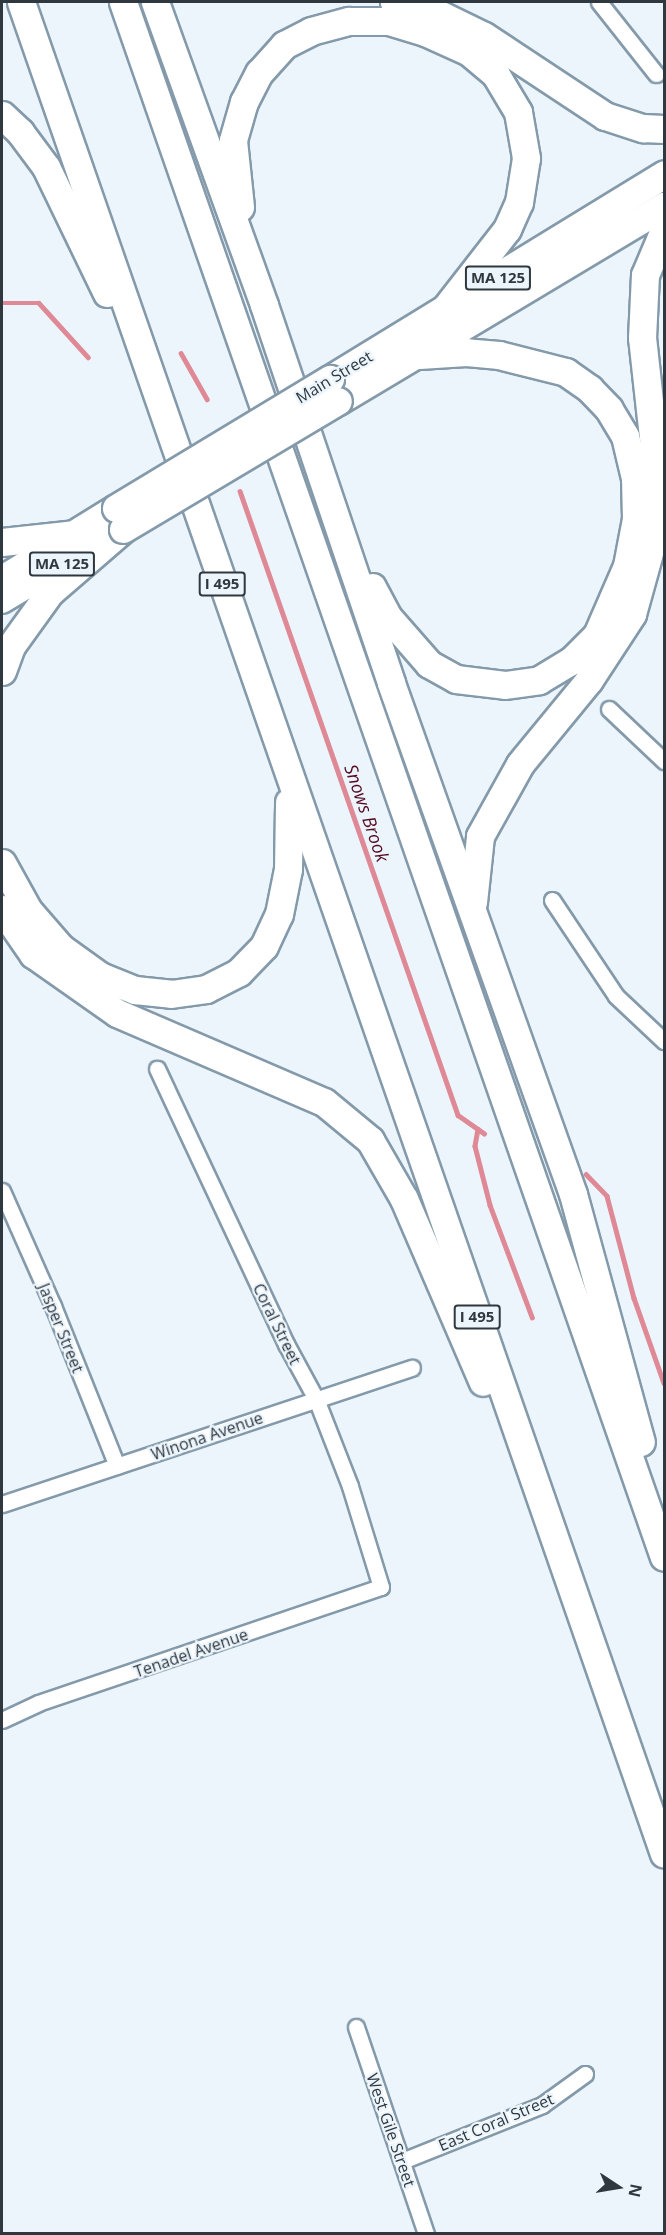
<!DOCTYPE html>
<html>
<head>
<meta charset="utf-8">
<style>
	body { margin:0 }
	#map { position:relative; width:666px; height:2235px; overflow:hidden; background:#ecf5fc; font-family:"Open Sans",sans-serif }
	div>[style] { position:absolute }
	.stream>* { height:4.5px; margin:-2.25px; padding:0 2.25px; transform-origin:2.25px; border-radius:2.25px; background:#de8995 }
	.roads { filter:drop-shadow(2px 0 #849aaa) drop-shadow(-2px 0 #849aaa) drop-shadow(0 2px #849aaa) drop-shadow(0 -2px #849aaa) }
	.street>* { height:15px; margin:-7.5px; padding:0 7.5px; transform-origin:7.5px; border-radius:7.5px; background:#fff }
	.primary>* { height:24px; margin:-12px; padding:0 12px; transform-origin:12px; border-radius:12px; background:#fff }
	.highway>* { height:27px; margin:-13.5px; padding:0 13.5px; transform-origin:13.5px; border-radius:13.5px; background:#fff }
	.bridges { filter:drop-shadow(2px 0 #849aaa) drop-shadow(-2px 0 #849aaa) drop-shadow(0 2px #849aaa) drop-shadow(0 -2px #849aaa) }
	.highway-bridge>* { height:27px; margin:-13.5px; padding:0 13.5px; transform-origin:13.5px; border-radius:13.5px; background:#fff }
	span { translate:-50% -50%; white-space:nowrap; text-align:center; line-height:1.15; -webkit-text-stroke:4.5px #ecf5fc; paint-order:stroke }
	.shield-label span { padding:2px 4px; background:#ecf5fc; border:2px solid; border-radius:4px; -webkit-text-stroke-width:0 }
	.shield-label { font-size:15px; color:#2f383f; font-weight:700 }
	.street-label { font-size:16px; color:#2f383f }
	.water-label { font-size:18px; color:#560a21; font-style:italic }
	.frame { position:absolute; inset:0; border:3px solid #2f383f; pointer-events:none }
	.north { position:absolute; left:588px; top:2157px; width:60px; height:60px; -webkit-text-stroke:4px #ecf5fc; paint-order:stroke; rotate:102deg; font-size:16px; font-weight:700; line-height:24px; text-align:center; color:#2f383f }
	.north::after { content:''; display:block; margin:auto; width:21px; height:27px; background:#2f383f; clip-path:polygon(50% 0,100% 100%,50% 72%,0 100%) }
</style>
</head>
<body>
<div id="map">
	<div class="stream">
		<div style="left:2px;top:303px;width:37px"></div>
		<div style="left:39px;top:303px;width:73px;rotate:47.8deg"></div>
		<div style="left:181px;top:353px;width:53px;rotate:60.5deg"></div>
		<div style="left:240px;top:491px;width:661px;rotate:70.74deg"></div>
		<div style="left:458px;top:1115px;width:32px;rotate:35deg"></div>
		<div style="left:478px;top:1129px;width:17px;rotate:100deg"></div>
		<div style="left:475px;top:1146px;width:61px;rotate:75.7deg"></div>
		<div style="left:490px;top:1205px;width:120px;rotate:69.4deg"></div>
		<div style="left:586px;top:1174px;width:30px;rotate:46deg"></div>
		<div style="left:607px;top:1196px;width:106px;rotate:75.2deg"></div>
		<div style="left:634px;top:1298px;width:90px;rotate:70.6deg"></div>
	</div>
	<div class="roads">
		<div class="street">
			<div style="left:599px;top:2px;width:92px;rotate:51.6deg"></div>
			<div style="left:609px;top:709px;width:76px;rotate:43.4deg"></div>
			<div style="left:552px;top:900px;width:115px;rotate:56.3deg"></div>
			<div style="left:616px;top:996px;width:66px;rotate:43.2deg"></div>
			<div style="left:2px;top:1191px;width:126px;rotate:66.1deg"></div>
			<div style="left:53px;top:1306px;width:172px;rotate:68.2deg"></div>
			<div style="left:2px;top:1504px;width:432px;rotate:-18.4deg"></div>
			<div style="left:2px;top:1720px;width:40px;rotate:-25deg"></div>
			<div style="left:38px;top:1703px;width:362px;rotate:-18.7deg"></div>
			<div style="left:381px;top:1587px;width:106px;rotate:-107.1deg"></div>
			<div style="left:350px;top:1486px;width:93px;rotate:-111.3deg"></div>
			<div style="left:316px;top:1399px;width:63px;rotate:-118.6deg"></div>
			<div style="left:286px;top:1344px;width:304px;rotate:-115.1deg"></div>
			<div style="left:356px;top:2027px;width:219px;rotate:71.3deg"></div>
			<div style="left:402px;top:2161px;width:151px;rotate:-21.8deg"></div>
			<div style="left:542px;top:2105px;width:53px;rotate:-35.8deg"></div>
		</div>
		<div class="primary">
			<div style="left:2px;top:578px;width:84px;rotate:-31.4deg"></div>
			<div style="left:2px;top:601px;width:99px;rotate:-31deg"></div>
		</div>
		<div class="highway">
			<div style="left:21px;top:2px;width:1960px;rotate:70.85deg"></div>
			<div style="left:123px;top:2px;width:1646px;rotate:70.82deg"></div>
			<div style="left:155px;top:2px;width:322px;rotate:70.2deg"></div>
			<div style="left:264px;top:305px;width:399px;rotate:71.4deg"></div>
			<div style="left:391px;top:683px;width:542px;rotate:70.4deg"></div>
			<div style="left:573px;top:1194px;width:257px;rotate:74.7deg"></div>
			<div style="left:394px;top:2px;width:44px;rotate:14.3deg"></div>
			<div style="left:437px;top:13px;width:52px;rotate:26.1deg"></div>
			<div style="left:484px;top:36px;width:145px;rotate:33.5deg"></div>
			<div style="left:605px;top:116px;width:40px;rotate:18deg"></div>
			<div style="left:643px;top:128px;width:21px;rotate:3deg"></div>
			<div style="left:2px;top:115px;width:25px;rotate:43deg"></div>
			<div style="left:20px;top:132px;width:44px;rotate:53.4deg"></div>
			<div style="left:46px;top:167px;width:140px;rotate:64.2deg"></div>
			<div style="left:240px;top:207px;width:67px;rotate:-96deg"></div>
			<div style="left:233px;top:140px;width:40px;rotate:-74deg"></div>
			<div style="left:244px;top:102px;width:33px;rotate:-63deg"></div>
			<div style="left:259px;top:73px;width:38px;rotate:-48deg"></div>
			<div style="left:284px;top:45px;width:30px;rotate:-27deg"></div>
			<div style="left:311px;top:31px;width:39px;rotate:-15deg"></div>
			<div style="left:349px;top:21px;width:40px"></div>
			<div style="left:389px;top:21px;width:38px;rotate:17deg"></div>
			<div style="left:425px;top:32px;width:48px;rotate:24.4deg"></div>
			<div style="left:469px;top:52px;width:35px;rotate:40deg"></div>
			<div style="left:496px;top:75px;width:43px;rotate:59.3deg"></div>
			<div style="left:518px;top:112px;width:47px;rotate:80.1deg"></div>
			<div style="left:526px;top:158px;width:45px;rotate:99deg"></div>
			<div style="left:519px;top:202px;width:30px;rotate:114deg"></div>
			<div style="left:507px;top:229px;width:103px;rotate:127.9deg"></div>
			<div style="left:330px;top:379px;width:392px;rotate:-31.5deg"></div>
			<div style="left:338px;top:401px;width:380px;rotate:-30.9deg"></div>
			<div style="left:2px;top:542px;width:72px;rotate:-6.3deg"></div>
			<div style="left:74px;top:534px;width:49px;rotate:-31.8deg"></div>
			<div style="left:372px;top:587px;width:34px;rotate:62deg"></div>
			<div style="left:388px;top:617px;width:62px;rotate:48.9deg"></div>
			<div style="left:429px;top:664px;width:31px;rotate:29deg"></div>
			<div style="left:456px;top:679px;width:49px;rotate:7deg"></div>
			<div style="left:505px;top:685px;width:34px;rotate:-8deg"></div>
			<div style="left:539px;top:680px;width:37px;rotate:-31deg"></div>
			<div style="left:571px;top:661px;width:37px;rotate:-45deg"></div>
			<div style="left:597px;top:635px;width:75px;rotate:-66.5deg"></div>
			<div style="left:627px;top:566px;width:48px;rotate:-79.2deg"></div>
			<div style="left:636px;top:519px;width:41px;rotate:-91.4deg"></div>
			<div style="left:635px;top:478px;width:43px;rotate:-103.4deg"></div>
			<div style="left:625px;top:436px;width:31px;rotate:-121deg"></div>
			<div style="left:609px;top:409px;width:28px;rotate:-134deg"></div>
			<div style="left:590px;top:389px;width:29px;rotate:-145deg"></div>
			<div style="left:566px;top:372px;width:69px;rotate:-165.8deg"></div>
			<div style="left:499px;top:355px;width:33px;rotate:-175deg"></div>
			<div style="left:466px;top:352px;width:47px;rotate:176.3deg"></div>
			<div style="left:2px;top:671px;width:27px;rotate:-70deg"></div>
			<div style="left:11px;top:646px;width:67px;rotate:-54.2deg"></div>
			<div style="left:50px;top:592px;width:96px;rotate:-40.8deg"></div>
			<div style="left:2px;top:863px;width:54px;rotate:61deg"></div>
			<div style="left:28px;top:910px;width:50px;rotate:49deg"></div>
			<div style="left:61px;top:948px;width:48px;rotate:35.7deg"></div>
			<div style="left:100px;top:976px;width:38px;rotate:22deg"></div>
			<div style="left:135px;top:990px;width:36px;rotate:6deg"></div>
			<div style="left:171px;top:994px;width:35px;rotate:-8deg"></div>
			<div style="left:206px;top:989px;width:37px;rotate:-27deg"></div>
			<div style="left:239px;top:972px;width:36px;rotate:-46deg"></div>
			<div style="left:264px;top:946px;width:35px;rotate:-65deg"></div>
			<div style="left:279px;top:914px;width:46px;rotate:-78.7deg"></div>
			<div style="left:288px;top:869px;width:67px;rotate:-89.1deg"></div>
			<div style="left:473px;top:902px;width:66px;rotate:-83.9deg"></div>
			<div style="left:480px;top:836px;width:82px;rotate:-60.9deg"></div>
			<div style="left:520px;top:764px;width:109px;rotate:-50.6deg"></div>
			<div style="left:589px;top:680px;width:79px;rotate:-56.9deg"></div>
			<div style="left:632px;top:614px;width:98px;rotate:-74.5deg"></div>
			<div style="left:658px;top:520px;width:65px;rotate:-92.6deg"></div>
			<div style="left:655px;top:455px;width:118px;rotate:-96.3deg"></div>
			<div style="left:642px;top:338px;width:63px;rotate:-87.3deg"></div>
			<div style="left:645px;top:275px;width:49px;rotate:-67.1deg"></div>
			<div style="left:2px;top:909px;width:55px;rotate:55.4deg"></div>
			<div style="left:33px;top:954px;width:103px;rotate:35.1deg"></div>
			<div style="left:117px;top:1013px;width:225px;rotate:23.3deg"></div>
			<div style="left:324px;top:1102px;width:60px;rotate:39.6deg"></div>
			<div style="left:370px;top:1140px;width:68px;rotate:60deg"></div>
			<div style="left:404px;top:1199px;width:199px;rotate:66.7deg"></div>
		</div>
	</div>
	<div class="bridges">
		<div class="highway-bridge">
			<div style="left:116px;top:508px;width:250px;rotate:-31.1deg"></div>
			<div style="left:123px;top:529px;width:250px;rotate:-30.8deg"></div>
		</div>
	</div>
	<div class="shield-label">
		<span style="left:498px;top:278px">MA 125</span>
		<span style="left:62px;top:564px">MA 125</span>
		<span style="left:222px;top:584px">I 495</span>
		<span style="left:477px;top:1317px">I 495</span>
	</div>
	<div class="street-label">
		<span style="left:334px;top:377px;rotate:-31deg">Main Street</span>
		<span style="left:277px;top:1324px;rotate:64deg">Coral Street</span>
		<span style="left:61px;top:1328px;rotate:68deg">Jasper Street</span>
		<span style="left:207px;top:1436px;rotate:-19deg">Winona Avenue</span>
		<span style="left:191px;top:1653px;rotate:-19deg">Tenadel Avenue</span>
		<span style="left:496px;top:2122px;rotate:-23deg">East Coral Street</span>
		<span style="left:391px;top:2130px;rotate:71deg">West Gile Street</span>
	</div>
	<div class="water-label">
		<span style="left:367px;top:813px;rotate:71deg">Snows Brook</span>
	</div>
	<div class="frame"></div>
	<div class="north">N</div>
</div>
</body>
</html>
